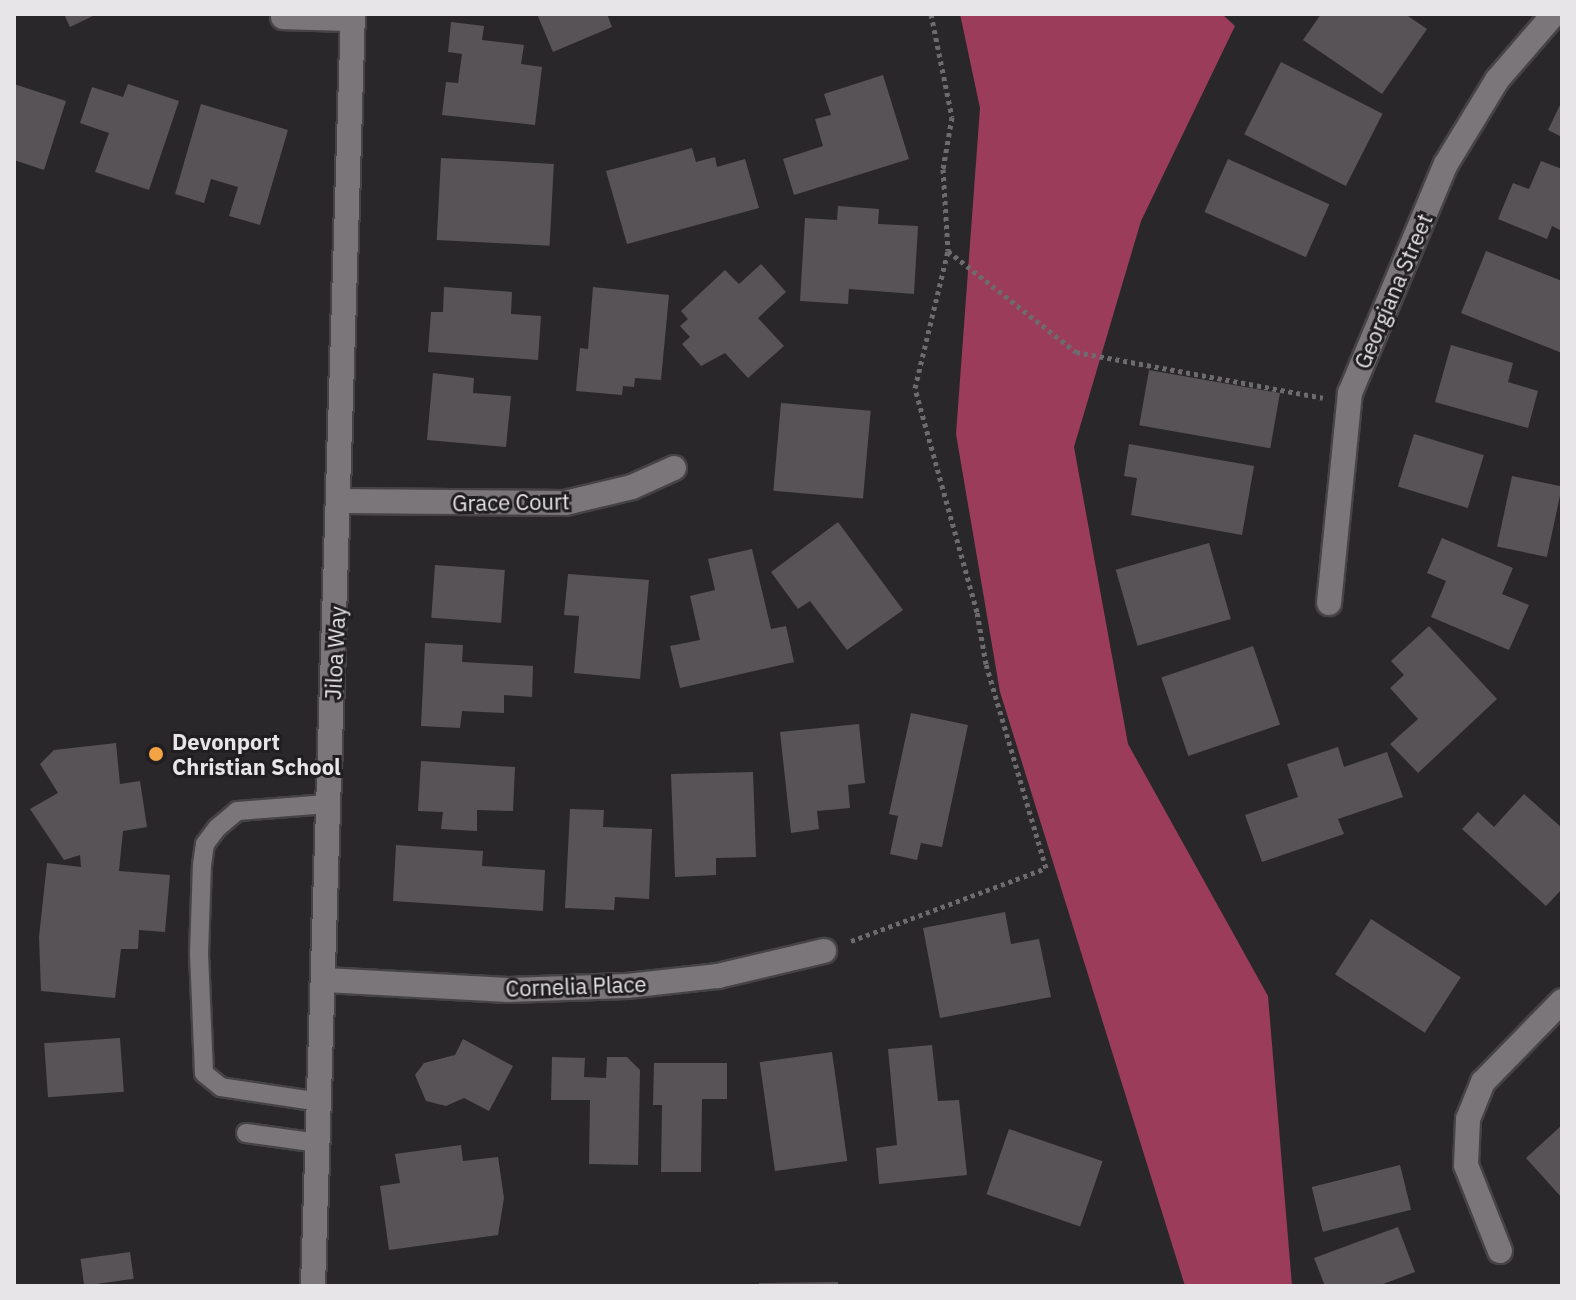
<!DOCTYPE html>
<html>
<head>
<meta charset="utf-8">
<style>
	body { margin:0 }
	#map { position:relative; width:1576px; height:1300px; overflow:hidden; background:#2a272b; font-family:"IBM Plex Sans",sans-serif }
	div>[style] { position:absolute }
	.forest>* { inset:0; background:#9b3c5a }
	.building>* { inset:0; background:#585356; transform-origin:0 0 }
	.path>* { height:5px; margin-top:-2.5px; transform-origin:0; background:repeating-linear-gradient(90deg,#6e6b6f 0 4px,transparent 0 8px) }
	.roads { filter:drop-shadow(2px 0 #464346) drop-shadow(-2px 0 #464346) drop-shadow(0 2px #464346) drop-shadow(0 -2px #464346) }
	.lane>* { height:18px; margin:-9px; padding:0 9px; transform-origin:9px; border-radius:9px; background:#7a767a }
	.street>* { height:24px; margin:-12px; padding:0 12px; transform-origin:12px; border-radius:12px; background:#7a767a }
	.dots>* { width:22px; height:22px; translate:-50% -50%; box-sizing:border-box; border:4px solid #211e21; border-radius:50% }
	span { translate:-50% -50%; white-space:nowrap; text-align:center; line-height:1.15; -webkit-text-stroke:6px #211e21; paint-order:stroke }
	.street-label { font-size:22px; color:#e7e5e8 }
	.poi-label { font-size:22px; color:#e7e5e8; font-weight:700 }
	.left { translate:0 -50%; text-align:left }
	.frame { position:absolute; inset:0; border:16px solid #e7e5e8; pointer-events:none }
</style>
</head>
<body>
<div id="map">
	<div class="forest">
		<div style="clip-path:polygon(960px 14px,1222px 14px,1235px 26px,1141px 221px,1074px 447px,1128px 744px,1268px 996px,1292px 1286px,1185px 1286px,1000px 692px,956px 434px,980px 108px)"></div>
	</div>
	<div class="building">
		<div style="clip-path:polygon(64px 14px,97px 14px,70px 27px)"></div>
		<div style="clip-path:polygon(537px 14px,607px 14px,612px 27px,553px 52px)"></div>
		<div style="clip-path:polygon(1321px 14px,1405px 14px,1427px 29px,1382px 94px,1303px 40px)"></div>
		<div style="clip-path:polygon(451px 22px,484px 26px,482px 40px,524px 45px,521px 64px,542px 67px,535px 125px,442px 115px,446px 82px,458px 83px,462px 54px,448px 52px)"></div>
		<div style="left:1281px;top:62px;width:114px;height:81px;rotate:27deg"></div>
		<div style="clip-path:polygon(883px 75px,909px 159px,794px 195px,783px 159px,823px 146px,815px 119px,831px 115px,824px 94px)"></div>
		<div style="clip-path:polygon(14px 84px,66px 101px,44px 170px,14px 160px)"></div>
		<div style="clip-path:polygon(128px 84px,179px 101px,149px 190px,95px 172px,109px 133px,80px 123px,92px 87px,123px 97px)"></div>
		<div style="clip-path:polygon(1562px 101px,1562px 137px,1548px 130px)"></div>
		<div style="clip-path:polygon(201px 104px,288px 130px,260px 225px,229px 216px,238px 187px,211px 179px,204px 203px,175px 194px)"></div>
		<div style="clip-path:polygon(692px 148px,696px 162px,715px 157px,717px 167px,745px 159px,759px 208px,627px 244px,606px 171px)"></div>
		<div style="left:441px;top:158px;width:113px;height:82px;rotate:3deg"></div>
		<div style="left:1228px;top:159px;width:111px;height:58px;rotate:24deg"></div>
		<div style="clip-path:polygon(1541px 161px,1562px 169px,1562px 231px,1552px 226px,1547px 239px,1498px 219px,1513px 183px,1529px 189px)"></div>
		<div style="clip-path:polygon(838px 206px,879px 209px,878px 224px,918px 226px,914px 294px,849px 289px,848px 304px,800px 301px,805px 218px,837px 220px)"></div>
		<div style="clip-path:polygon(1486px 251px,1562px 281px,1562px 353px,1461px 313px)"></div>
		<div style="clip-path:polygon(761px 264px,786px 292px,758px 318px,784px 346px,748px 378px,725px 353px,701px 366px,682px 344px,690px 337px,680px 326px,688px 319px,681px 311px,725px 270px,739px 284px)"></div>
		<div style="clip-path:polygon(444px 287px,512px 292px,511px 314px,541px 316px,538px 360px,428px 352px,431px 312px,443px 312px)"></div>
		<div style="clip-path:polygon(593px 287px,669px 295px,661px 380px,635px 378px,634px 387px,623px 386px,622px 395px,576px 391px,580px 348px,588px 349px)"></div>
		<div style="clip-path:polygon(1451px 345px,1513px 363px,1508px 382px,1538px 391px,1528px 428px,1435px 402px)"></div>
		<div style="left:1149px;top:370px;width:133px;height:56px;rotate:10deg"></div>
		<div style="clip-path:polygon(433px 373px,474px 378px,473px 393px,511px 396px,506px 447px,427px 440px)"></div>
		<div style="left:781px;top:403px;width:90px;height:88px;rotate:5deg"></div>
		<div style="left:1414px;top:434px;width:73px;height:55px;rotate:17deg"></div>
		<div style="clip-path:polygon(1129px 444px,1254px 466px,1242px 535px,1131px 515px,1137px 478px,1124px 476px)"></div>
		<div style="left:1512px;top:476px;width:51px;height:72px;rotate:12deg"></div>
		<div style="clip-path:polygon(838px 522px,903px 610px,847px 650px,810px 601px,798px 609px,771px 572px)"></div>
		<div style="clip-path:polygon(1442px 538px,1513px 568px,1502px 594px,1529px 605px,1509px 650px,1431px 617px,1446px 581px,1427px 573px)"></div>
		<div style="left:1209px;top:543px;width:79px;height:97px;rotate:74deg"></div>
		<div style="clip-path:polygon(752px 549px,771px 629px,786px 626px,794px 662px,680px 688px,670px 646px,700px 640px,690px 596px,715px 590px,708px 559px)"></div>
		<div style="left:435px;top:565px;width:70px;height:53px;rotate:4deg"></div>
		<div style="clip-path:polygon(568px 574px,649px 580px,640px 679px,574px 673px,579px 616px,564px 615px)"></div>
		<div style="clip-path:polygon(1429px 626px,1497px 699px,1418px 773px,1390px 744px,1418px 719px,1390px 688px,1404px 675px,1391px 661px)"></div>
		<div style="clip-path:polygon(425px 643px,463px 645px,462px 662px,533px 666px,532px 697px,504px 695px,504px 713px,462px 711px,460px 728px,421px 726px)"></div>
		<div style="left:1253px;top:646px;width:83px;height:97px;rotate:71deg"></div>
		<div style="clip-path:polygon(911px 713px,968px 725px,942px 847px,921px 843px,917px 860px,890px 854px,898px 816px,889px 814px)"></div>
		<div style="clip-path:polygon(859px 724px,865px 783px,848px 785px,850px 808px,817px 811px,819px 829px,791px 833px,780px 732px)"></div>
		<div style="clip-path:polygon(116px 743px,120px 784px,140px 781px,147px 827px,123px 831px,119px 871px,170px 875px,165px 932px,139px 930px,138px 949px,121px 949px,115px 998px,41px 991px,39px 937px,47px 863px,81px 867px,80px 855px,64px 860px,30px 809px,58px 793px,40px 764px,54px 750px)"></div>
		<div style="clip-path:polygon(1338px 747px,1344px 767px,1387px 752px,1403px 797px,1338px 819px,1344px 834px,1262px 862px,1245px 815px,1298px 797px,1287px 764px)"></div>
		<div style="clip-path:polygon(421px 761px,515px 767px,513px 811px,477px 810px,477px 831px,441px 829px,443px 812px,418px 811px)"></div>
		<div style="clip-path:polygon(753px 772px,756px 857px,716px 858px,716px 875px,675px 877px,671px 774px)"></div>
		<div style="clip-path:polygon(1524px 794px,1562px 828px,1562px 889px,1546px 906px,1462px 829px,1478px 812px,1494px 827px)"></div>
		<div style="clip-path:polygon(570px 809px,604px 810px,603px 827px,652px 829px,649px 899px,615px 897px,614px 910px,565px 908px)"></div>
		<div style="clip-path:polygon(396px 845px,483px 851px,482px 866px,545px 870px,543px 911px,393px 901px)"></div>
		<div style="clip-path:polygon(1005px 912px,1011px 944px,1039px 939px,1051px 997px,940px 1018px,923px 928px)"></div>
		<div style="left:1371px;top:919px;width:107px;height:66px;rotate:33deg"></div>
		<div style="left:120px;top:1038px;width:54px;height:76px;rotate:86deg"></div>
		<div style="clip-path:polygon(463px 1039px,513px 1066px,489px 1111px,464px 1098px,446px 1106px,426px 1101px,415px 1075px,424px 1063px,455px 1055px)"></div>
		<div style="clip-path:polygon(932px 1045px,938px 1101px,959px 1100px,967px 1175px,879px 1184px,876px 1148px,897px 1145px,888px 1049px)"></div>
		<div style="left:832px;top:1052px;width:110px;height:73px;rotate:82deg"></div>
		<div style="clip-path:polygon(552px 1057px,585px 1058px,584px 1077px,606px 1078px,607px 1057px,627px 1057px,640px 1070px,638px 1165px,589px 1164px,590px 1100px,551px 1100px)"></div>
		<div style="clip-path:polygon(654px 1063px,727px 1063px,727px 1099px,702px 1099px,701px 1172px,661px 1172px,662px 1105px,653px 1105px)"></div>
		<div style="clip-path:polygon(1562px 1125px,1562px 1198px,1526px 1158px)"></div>
		<div style="left:1009px;top:1129px;width:99px;height:69px;rotate:19deg"></div>
		<div style="clip-path:polygon(461px 1145px,463px 1161px,498px 1157px,504px 1198px,498px 1235px,389px 1250px,380px 1186px,400px 1183px,395px 1154px)"></div>
		<div style="left:1400px;top:1165px;width:46px;height:91px;rotate:76deg"></div>
		<div style="clip-path:polygon(1398px 1227px,1415px 1272px,1378px 1286px,1325px 1286px,1314px 1258px)"></div>
		<div style="left:130px;top:1252px;width:27px;height:50px;rotate:82deg"></div>
		<div style="clip-path:polygon(838px 1282px,838px 1286px,759px 1286px,759px 1283px)"></div>
	</div>
	<div class="path">
		<div style="left:931px;top:14px;width:105px;rotate:78.5deg"></div>
		<div style="left:952px;top:117px;width:53px;rotate:99.8deg"></div>
		<div style="left:943px;top:169px;width:82px;rotate:86.5deg"></div>
		<div style="left:948px;top:251px;width:163px;rotate:38.3deg"></div>
		<div style="left:1076px;top:352px;width:251px;rotate:10.5deg"></div>
		<div style="left:851px;top:941px;width:208px;rotate:-20.5deg"></div>
		<div style="left:1046px;top:868px;width:213px;rotate:-106.4deg"></div>
		<div style="left:986px;top:664px;width:53px;rotate:-99.8deg"></div>
		<div style="left:977px;top:612px;width:232px;rotate:-105.5deg"></div>
		<div style="left:915px;top:388px;width:141px;rotate:-76.5deg"></div>
	</div>
	<div class="roads">
		<div class="lane">
			<div style="left:320px;top:1102px;width:100px;rotate:-171.4deg"></div>
			<div style="left:221px;top:1087px;width:22px;rotate:-141deg"></div>
			<div style="left:204px;top:1073px;width:119px;rotate:-92.4deg"></div>
			<div style="left:199px;top:954px;width:89px;rotate:-88.1deg"></div>
			<div style="left:202px;top:865px;width:21px;rotate:-82deg"></div>
			<div style="left:205px;top:844px;width:20px;rotate:-53deg"></div>
			<div style="left:217px;top:828px;width:26px;rotate:-40deg"></div>
			<div style="left:237px;top:811px;width:91px;rotate:-4.4deg"></div>
			<div style="left:246px;top:1133px;width:73px;rotate:7.9deg"></div>
		</div>
		<div class="street">
			<div style="left:283px;top:17px;width:69px;rotate:1.7deg"></div>
			<div style="left:341px;top:501px;width:224px;rotate:0.5deg"></div>
			<div style="left:565px;top:503px;width:69px;rotate:-13.4deg"></div>
			<div style="left:632px;top:487px;width:46px;rotate:-24.3deg"></div>
			<div style="left:1329px;top:603px;width:211px;rotate:-84.3deg"></div>
			<div style="left:1350px;top:393px;width:248px;rotate:-67.3deg"></div>
			<div style="left:1446px;top:164px;width:98px;rotate:-58.7deg"></div>
			<div style="left:1497px;top:80px;width:87px;rotate:-49.2deg"></div>
			<div style="left:325px;top:980px;width:183px;rotate:3.1deg"></div>
			<div style="left:508px;top:990px;width:119px;rotate:-1.9deg"></div>
			<div style="left:627px;top:986px;width:92px;rotate:-6.3deg"></div>
			<div style="left:718px;top:976px;width:109px;rotate:-13.3deg"></div>
			<div style="left:1500px;top:1251px;width:92px;rotate:-111.6deg"></div>
			<div style="left:1466px;top:1165px;width:46px;rotate:-87.5deg"></div>
			<div style="left:1468px;top:1119px;width:40px;rotate:-68deg"></div>
			<div style="left:1483px;top:1082px;width:113px;rotate:-45.7deg"></div>
			<div style="left:313px;top:1286px;width:1273px;rotate:-88.2deg"></div>
		</div>
	</div>
	<div class="dots">
		<div style="left:156px;top:754px;background:#f4a344"></div>
	</div>
	<div class="street-label">
		<span style="left:1393px;top:291px;rotate:-67deg">Georgiana Street</span>
		<span style="left:511px;top:502px;rotate:-1deg">Grace Court</span>
		<span style="left:335px;top:653px;rotate:-87deg">Jiloa Way</span>
		<span style="left:576px;top:986px;rotate:-2deg">Cornelia Place</span>
	</div>
	<div class="poi-label">
		<span class="left" style="left:172px;top:754px">Devonport<br>Christian School</span>
	</div>
	<div class="frame"></div>
</div>
</body>
</html>
